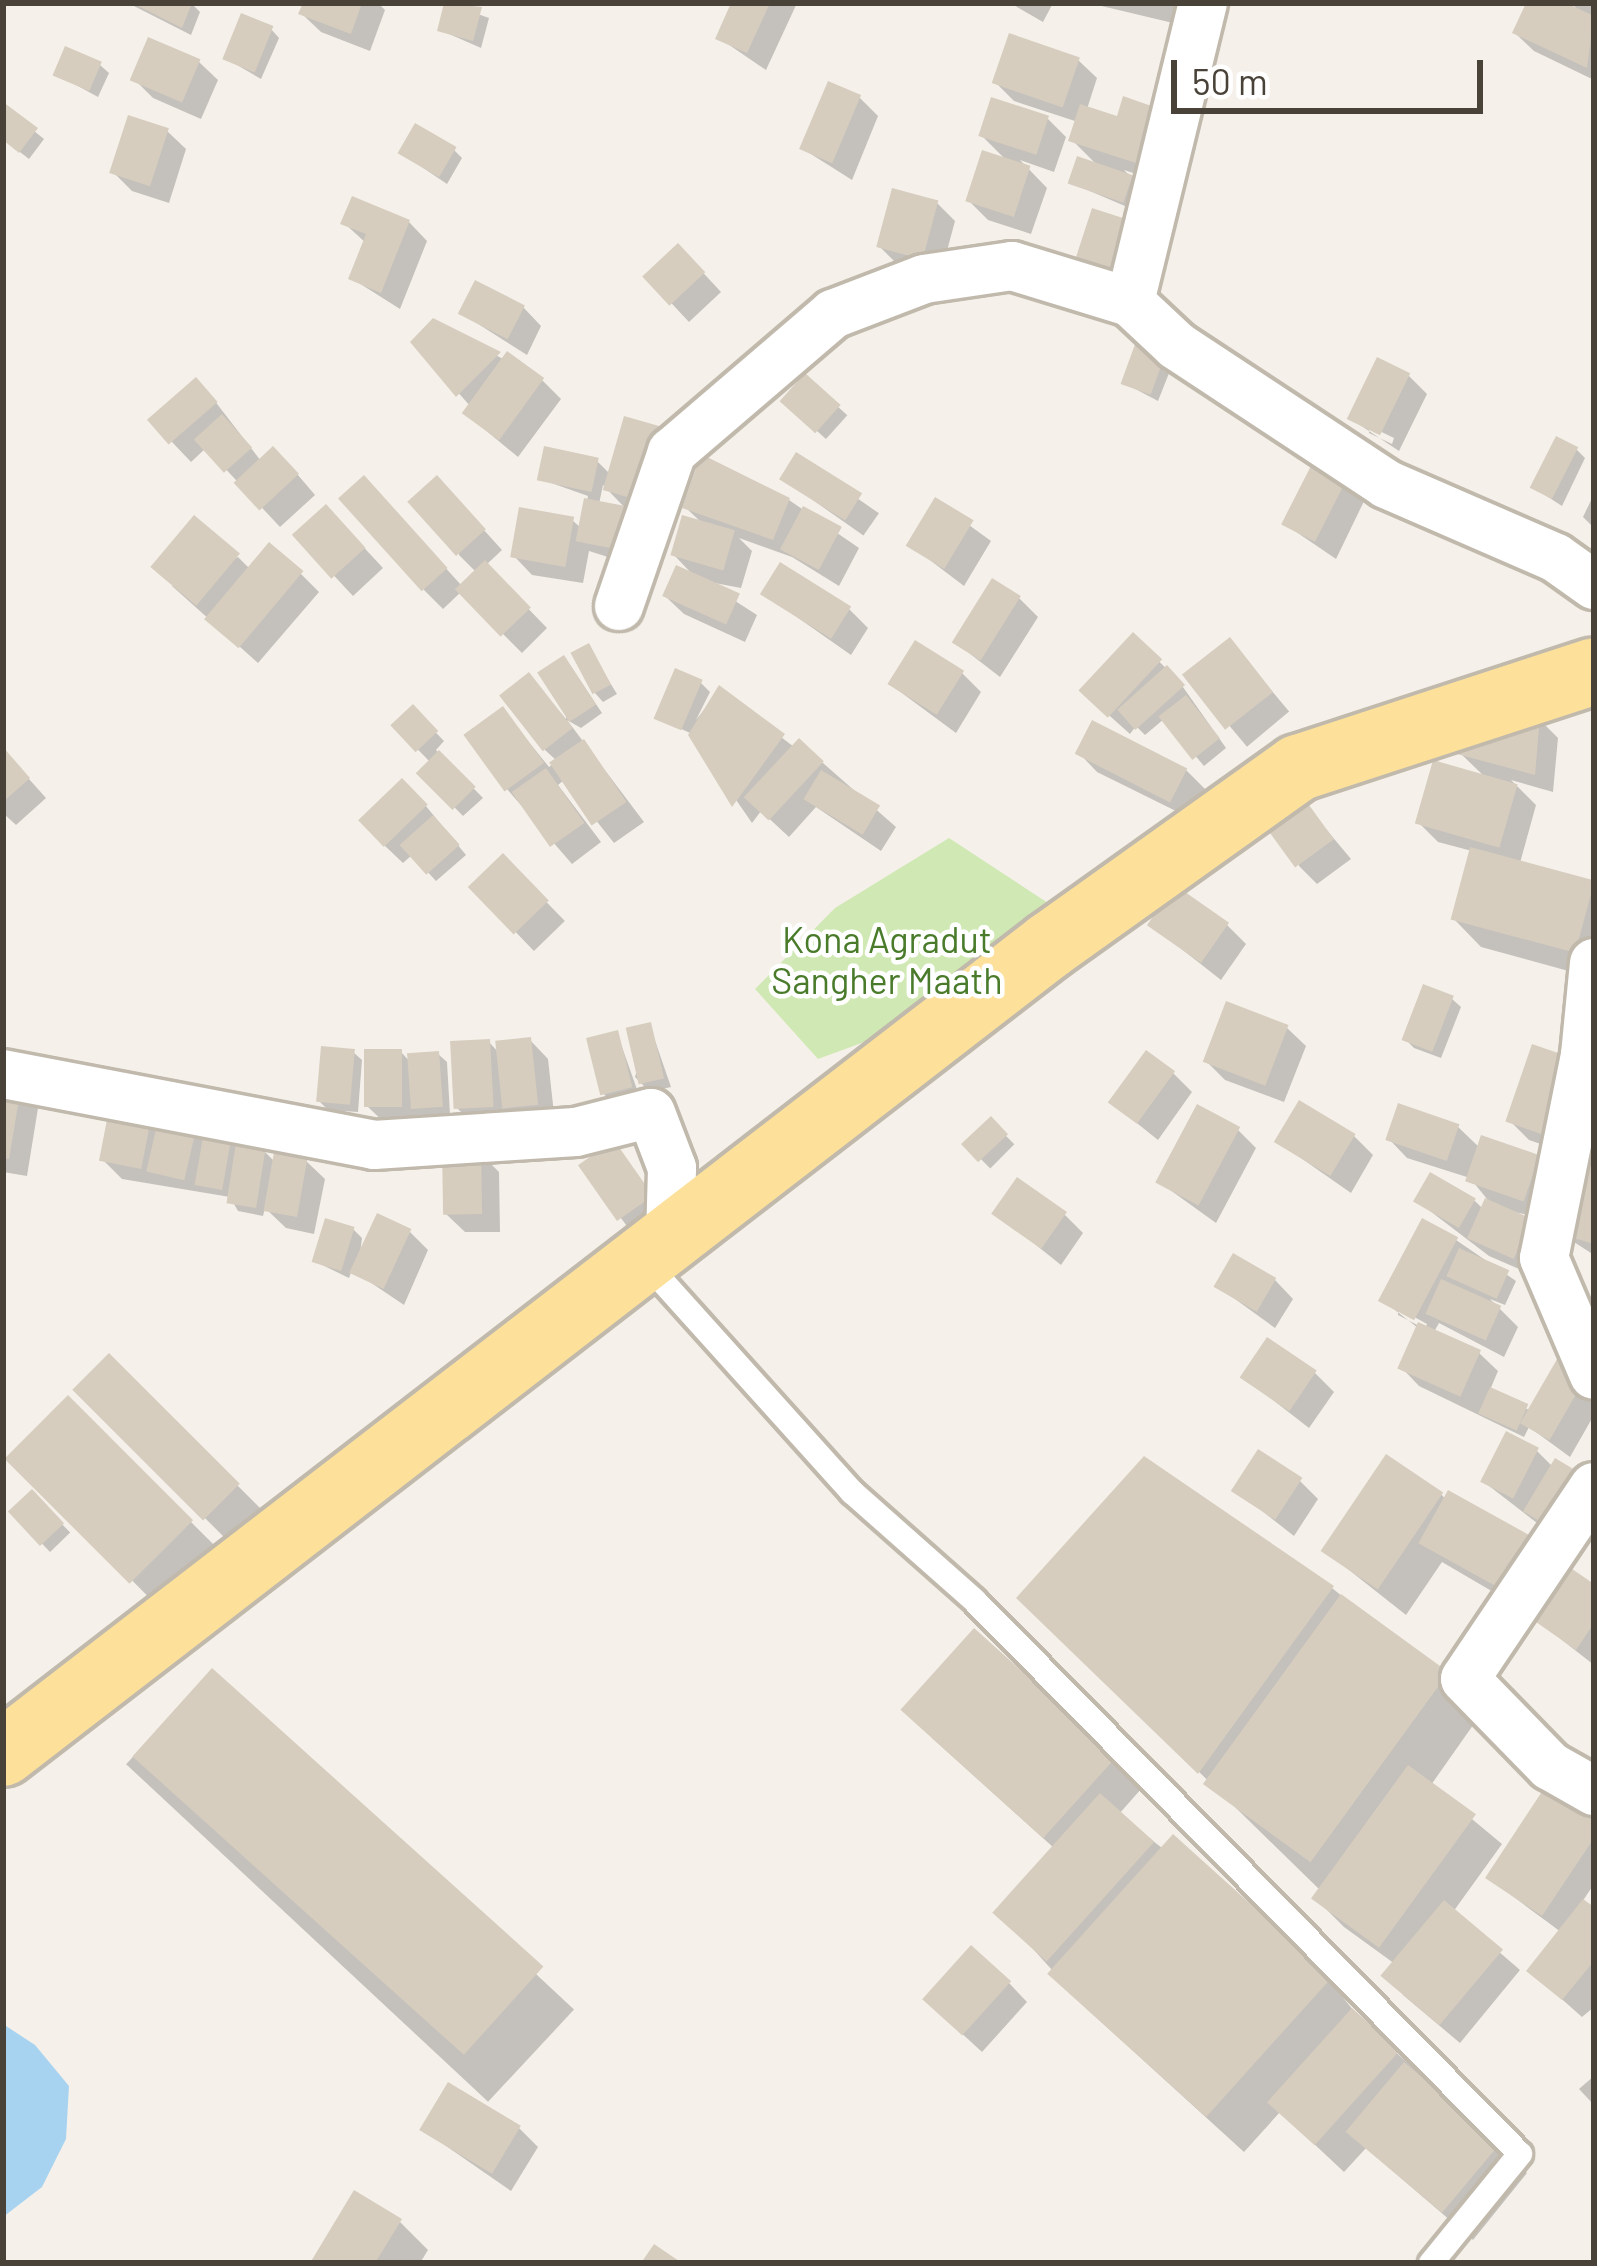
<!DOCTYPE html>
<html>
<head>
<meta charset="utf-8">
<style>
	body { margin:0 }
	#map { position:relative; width:1597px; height:2266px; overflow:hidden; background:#f5f1ea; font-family:Barlow,sans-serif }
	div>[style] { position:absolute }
	.green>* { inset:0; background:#d0e8b3 }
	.water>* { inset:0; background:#a8d3f0 }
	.shadow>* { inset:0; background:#0003; transform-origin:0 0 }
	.building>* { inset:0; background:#d6cdbf; transform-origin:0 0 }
	.roads { filter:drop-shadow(3px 0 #c0b9ac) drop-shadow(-3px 0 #c0b9ac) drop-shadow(0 3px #c0b9ac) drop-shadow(0 -3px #c0b9ac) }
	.lane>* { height:24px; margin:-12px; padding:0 12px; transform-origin:12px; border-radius:12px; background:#fff }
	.street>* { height:48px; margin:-24px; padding:0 24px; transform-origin:24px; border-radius:24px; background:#fff }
	.primary>* { height:66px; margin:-33px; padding:0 33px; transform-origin:33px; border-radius:33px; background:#fde19b }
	span { translate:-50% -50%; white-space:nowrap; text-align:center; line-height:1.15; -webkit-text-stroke:9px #fff; paint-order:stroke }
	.park-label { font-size:36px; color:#497b2b }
	.frame { position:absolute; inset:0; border:6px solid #494238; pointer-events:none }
	.scale { position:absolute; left:1171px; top:60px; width:312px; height:54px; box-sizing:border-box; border:6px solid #494238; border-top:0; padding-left:15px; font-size:36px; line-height:42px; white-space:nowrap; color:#494238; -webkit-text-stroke:9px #fff; paint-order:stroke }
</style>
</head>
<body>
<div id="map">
	<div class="green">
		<div style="clip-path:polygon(949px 838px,1048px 903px,927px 1019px,818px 1059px,755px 989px,835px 908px)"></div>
	</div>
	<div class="water">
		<div style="clip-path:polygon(3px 2024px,35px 2045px,69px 2086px,66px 2139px,42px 2187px,3px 2217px)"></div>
	</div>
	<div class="shadow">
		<div style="clip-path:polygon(191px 3px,200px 12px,191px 35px,134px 6px)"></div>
		<div style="clip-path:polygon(306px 3px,378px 3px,385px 10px,370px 51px,321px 32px,302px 14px)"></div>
		<div style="clip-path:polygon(447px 3px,489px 18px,481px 48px,440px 30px)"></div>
		<div style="clip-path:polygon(735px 3px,797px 3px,766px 70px,719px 38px)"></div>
		<div style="clip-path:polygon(1010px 3px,1053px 3px,1043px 22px)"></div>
		<div style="clip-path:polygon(1089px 3px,1177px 3px,1173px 23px)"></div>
		<div style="clip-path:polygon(1529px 3px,1580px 12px,1571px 3px,1594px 3px,1594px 80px,1534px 51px,1515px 33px)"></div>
		<div style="clip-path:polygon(271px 29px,279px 38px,261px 79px,225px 58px)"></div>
		<div style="clip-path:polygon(1078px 60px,1097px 78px,1087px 109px,1119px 120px,1158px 181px,1124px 170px,1140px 186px,1132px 209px,1071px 183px,1098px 166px,1072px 140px,1078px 122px,1014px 101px,995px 82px)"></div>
		<div style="clip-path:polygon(199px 62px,218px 80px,201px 119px,153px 98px,134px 79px)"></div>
		<div style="clip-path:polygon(100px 65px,109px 73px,98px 97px,56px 74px)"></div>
		<div style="clip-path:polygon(859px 97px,878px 116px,852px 180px,803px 149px)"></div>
		<div style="clip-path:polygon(3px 106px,44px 139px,29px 159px,3px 139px)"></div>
		<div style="clip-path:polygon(1047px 118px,1066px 137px,1054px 172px,1020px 160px,1047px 188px,1031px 234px,988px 220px,969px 201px,1008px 162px,981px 135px)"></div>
		<div style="clip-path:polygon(167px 131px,186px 149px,169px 203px,132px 191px,113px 172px)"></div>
		<div style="clip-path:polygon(454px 150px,462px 158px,447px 184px,401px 153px)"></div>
		<div style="clip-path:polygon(936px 202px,955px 221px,940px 277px,898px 265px,879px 246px)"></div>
		<div style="clip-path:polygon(409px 222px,427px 241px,400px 309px,351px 278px,366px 243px,344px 223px)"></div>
		<div style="clip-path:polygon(696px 265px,721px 292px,689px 322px,646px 276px)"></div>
		<div style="clip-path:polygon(523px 307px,541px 326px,527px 355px,461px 313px)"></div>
		<div style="clip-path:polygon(434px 322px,542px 380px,561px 399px,518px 457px,466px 414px,471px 407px,414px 343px)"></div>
		<div style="clip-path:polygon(1140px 340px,1175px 358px,1158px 401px,1124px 383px)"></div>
		<div style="clip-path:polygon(evenodd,1408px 375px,1427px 394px,1399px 451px,1351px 419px,1408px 375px,1369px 426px,1394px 438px,1392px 444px,1369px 433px,1369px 426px)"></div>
		<div style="left:805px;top:377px;width:57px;height:32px;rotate:42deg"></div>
		<div style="clip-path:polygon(214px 400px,261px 461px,292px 468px,315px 495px,280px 527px,206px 448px,191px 462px,153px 422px)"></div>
		<div style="clip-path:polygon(evenodd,626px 419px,652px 571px,589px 551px,583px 583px,532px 575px,514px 556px,572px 520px,581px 528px,588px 496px,540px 479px,597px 461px,610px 474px,626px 419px,603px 485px,627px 510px,599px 504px,603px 485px)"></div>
		<div style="clip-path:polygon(1576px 449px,1585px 458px,1562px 506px,1534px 488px)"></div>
		<div style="left:797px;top:456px;width:100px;height:27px;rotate:35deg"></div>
		<div style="clip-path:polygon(1318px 458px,1368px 493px,1336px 559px,1286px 525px)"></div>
		<div style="clip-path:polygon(1594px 494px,1594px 528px,1583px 517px)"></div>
		<div style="clip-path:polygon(382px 498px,462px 586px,476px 572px,459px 555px,455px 498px,502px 550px,486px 565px,547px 628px,522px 653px,461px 592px,443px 609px,424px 590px)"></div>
		<div style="clip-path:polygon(789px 500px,859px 548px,839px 586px,792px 557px,739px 538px,752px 551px,741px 588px,704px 581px,757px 615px,745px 642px,684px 614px,665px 596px,694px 576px,673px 554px,702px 523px,685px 507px)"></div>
		<div style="clip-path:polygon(936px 501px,991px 541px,964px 586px,910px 545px)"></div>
		<div style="clip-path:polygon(344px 526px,383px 568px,353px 596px,296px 535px)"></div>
		<div style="clip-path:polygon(238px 557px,250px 569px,301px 574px,319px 592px,258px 663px,172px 586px)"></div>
		<div style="clip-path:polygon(764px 594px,849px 609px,868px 628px,851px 655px)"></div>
		<div style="clip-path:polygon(1019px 598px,1038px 617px,1000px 677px,956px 643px)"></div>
		<div style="clip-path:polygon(1133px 636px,1178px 680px,1226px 748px,1204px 766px,1164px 719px,1145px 735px,1136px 726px,1130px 734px,1102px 709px)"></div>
		<div style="left:1230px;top:641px;width:92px;height:55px;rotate:50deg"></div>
		<div style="clip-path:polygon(588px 647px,617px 694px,603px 702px,595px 693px)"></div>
		<div style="clip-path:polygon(572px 668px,602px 713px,581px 728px,567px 720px,644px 822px,614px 843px,564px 780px,558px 785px,601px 842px,572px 864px,507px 789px,503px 710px,549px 767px,557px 761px,545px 750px,529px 676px,566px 719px)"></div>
		<div style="clip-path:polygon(962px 673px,981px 692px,956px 733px,891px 685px)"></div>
		<div style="clip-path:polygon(701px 683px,710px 692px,696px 720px,720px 690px,794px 747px,799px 742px,896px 827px,881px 851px,816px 807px,789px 837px,761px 811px,752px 823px,690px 733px,655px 717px)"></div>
		<div style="clip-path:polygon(413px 709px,444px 741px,436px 750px,483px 798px,463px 816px,421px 773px,431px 763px,395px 726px)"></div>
		<div style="clip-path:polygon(1539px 719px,1558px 738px,1553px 792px,1511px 780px,1536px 805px,1520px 863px,1594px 884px,1594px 978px,1481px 947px,1453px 918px,1472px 851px,1438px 842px,1419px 823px,1486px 778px,1460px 753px)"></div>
		<div style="clip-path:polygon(3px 750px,46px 798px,16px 825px,3px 813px)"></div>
		<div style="clip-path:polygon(1079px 753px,1186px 770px,1205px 789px,1190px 818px,1097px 772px)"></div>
		<div style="clip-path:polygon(1300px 798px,1351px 859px,1317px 884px,1299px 866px)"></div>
		<div style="clip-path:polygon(421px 800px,466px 855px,436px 881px,412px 855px,403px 863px,384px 845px)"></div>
		<div style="left:503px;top:857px;width:89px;height:43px;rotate:46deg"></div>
		<div style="clip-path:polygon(1151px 925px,1227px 925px,1246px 944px,1221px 980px)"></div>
		<div style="clip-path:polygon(1452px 999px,1461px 1007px,1441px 1058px,1414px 1048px,1406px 1040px)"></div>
		<div style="clip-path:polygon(650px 1026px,671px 1087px,650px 1092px,635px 1077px)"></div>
		<div style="clip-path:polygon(1287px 1028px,1306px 1046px,1284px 1102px,1225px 1080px,1206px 1061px)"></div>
		<div style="clip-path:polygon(617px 1033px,639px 1095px,611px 1102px,603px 1093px)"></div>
		<div style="clip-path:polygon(530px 1040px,548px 1059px,555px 1123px,524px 1126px,510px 1112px,510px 1125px,475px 1126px,456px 1107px,489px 1042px,499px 1053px)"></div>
		<div style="clip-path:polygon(353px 1052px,362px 1060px,358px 1112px,328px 1110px,319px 1101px)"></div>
		<div style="clip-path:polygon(401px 1052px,411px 1063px,438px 1054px,447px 1062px,450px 1114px,387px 1125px,368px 1107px)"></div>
		<div style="clip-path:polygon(1573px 1061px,1567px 1153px,1529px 1140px,1510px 1121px)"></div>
		<div style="clip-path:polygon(1173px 1073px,1192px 1092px,1158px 1140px,1113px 1104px)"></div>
		<div style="clip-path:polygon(3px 1087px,20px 1089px,38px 1108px,27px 1176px,3px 1172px)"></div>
		<div style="clip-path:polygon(113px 1102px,264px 1151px,275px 1162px,306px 1161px,325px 1179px,314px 1234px,286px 1228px,265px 1208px,263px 1216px,238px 1211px,230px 1197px,122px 1179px,103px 1160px)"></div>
		<div style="left:991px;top:1121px;width:33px;height:34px;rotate:45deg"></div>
		<div style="clip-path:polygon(1458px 1127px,1480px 1148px,1538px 1157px,1557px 1176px,1543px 1218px,1505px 1210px,1549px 1240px,1533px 1275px,1489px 1256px,1417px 1201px,1475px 1201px,1483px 1209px,1487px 1199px,1470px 1178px,1407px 1158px,1389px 1139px)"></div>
		<div style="clip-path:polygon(1238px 1130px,1256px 1148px,1216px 1223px,1159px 1182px)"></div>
		<div style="clip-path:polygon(1354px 1136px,1373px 1155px,1351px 1193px,1278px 1142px)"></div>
		<div style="left:614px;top:1144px;width:91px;height:39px;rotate:53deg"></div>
		<div style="clip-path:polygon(1594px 1151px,1594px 1255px,1557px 1231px)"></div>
		<div style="clip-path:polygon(480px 1153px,499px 1172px,500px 1232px,465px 1232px,446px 1214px)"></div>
		<div style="clip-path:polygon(996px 1213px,1065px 1215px,1083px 1233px,1061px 1265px)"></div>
		<div style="clip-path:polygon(353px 1229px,362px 1238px,359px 1262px,409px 1231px,428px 1250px,404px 1305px,352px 1270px,349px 1278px,314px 1261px)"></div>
		<div style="clip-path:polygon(evenodd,1456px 1240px,1516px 1281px,1505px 1305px,1490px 1299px,1518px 1327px,1504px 1357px,1439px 1323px,1434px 1332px,1479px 1353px,1498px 1371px,1490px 1390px,1531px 1411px,1594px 1380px,1594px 1415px,1570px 1457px,1529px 1427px,1524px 1437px,1419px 1386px,1401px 1367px,1418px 1328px,1381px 1299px,1456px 1240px,1398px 1308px,1427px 1324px,1425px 1329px,1398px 1315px,1398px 1308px)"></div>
		<div style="clip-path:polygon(1275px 1280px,1293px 1299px,1275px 1328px,1217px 1286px)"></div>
		<div style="left:109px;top:1357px;width:222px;height:46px;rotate:45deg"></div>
		<div style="clip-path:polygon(1315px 1373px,1334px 1392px,1309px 1428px,1243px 1377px)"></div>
		<div style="left:68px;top:1399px;width:214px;height:83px;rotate:45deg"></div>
		<div style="clip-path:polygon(1537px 1451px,1553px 1467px,1546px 1530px,1484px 1482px)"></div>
		<div style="clip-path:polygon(1300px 1481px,1318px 1499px,1294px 1536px,1234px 1489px)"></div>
		<div style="left:32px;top:1493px;width:55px;height:28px;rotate:46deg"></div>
		<div style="clip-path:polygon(1441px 1494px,1446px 1500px,1524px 1610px,1442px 1562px,1406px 1615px,1325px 1551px)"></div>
		<div style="clip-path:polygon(1594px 1587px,1594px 1665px,1530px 1615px)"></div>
		<div style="clip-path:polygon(1332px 1588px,1483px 1711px,1431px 1785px,1502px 1844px,1453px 1912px,1520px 1970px,1460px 2043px,1403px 1995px,1395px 1964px,1344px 1927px,1316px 1899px,1321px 1891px,1020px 1597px)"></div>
		<div style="clip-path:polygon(974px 1633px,1142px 1788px,1119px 1814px,1329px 1980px,1362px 2021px,1527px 2173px,1473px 2240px,1366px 2148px,1344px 2172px,1280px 2112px,1244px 2152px,1088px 2010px,1025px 1940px,1054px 1848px,932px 1738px)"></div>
		<div style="left:212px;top:1672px;width:495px;height:126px;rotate:43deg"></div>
		<div style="clip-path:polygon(1594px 1819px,1594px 1884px,1582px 1902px,1594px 1911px,1594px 2007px,1582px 2017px,1530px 1971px,1561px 1932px,1488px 1878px)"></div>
		<div style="clip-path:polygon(1009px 1983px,1027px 2002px,982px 2052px,945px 2018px)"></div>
		<div style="clip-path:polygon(1594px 2076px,1594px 2105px,1579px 2089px)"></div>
		<div style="clip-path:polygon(519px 2128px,538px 2147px,511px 2191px,423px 2130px)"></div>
		<div style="clip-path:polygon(400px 2222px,428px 2250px,420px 2263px,313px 2263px)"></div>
	</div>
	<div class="building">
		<div style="clip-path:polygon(132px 3px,192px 3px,182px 28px)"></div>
		<div style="clip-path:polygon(303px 3px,362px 3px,351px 34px,298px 14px)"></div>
		<div style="clip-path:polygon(444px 3px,482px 7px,473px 41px,437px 31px)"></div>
		<div style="clip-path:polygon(731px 3px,770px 3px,747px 53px,715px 39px)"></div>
		<div style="clip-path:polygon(1526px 3px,1566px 3px,1594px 16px,1587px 68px,1512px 33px)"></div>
		<div style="left:241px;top:13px;width:35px;height:50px;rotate:22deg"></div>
		<div style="left:1009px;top:33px;width:75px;height:53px;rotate:19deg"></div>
		<div style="left:148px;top:37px;width:57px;height:47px;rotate:23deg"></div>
		<div style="left:65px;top:46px;width:40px;height:32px;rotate:23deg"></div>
		<div style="left:828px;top:81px;width:36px;height:74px;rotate:23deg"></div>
		<div style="clip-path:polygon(1123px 96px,1157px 108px,1139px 164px,1068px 141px,1080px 104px,1117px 116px)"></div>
		<div style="left:991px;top:97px;width:61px;height:41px;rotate:18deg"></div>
		<div style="clip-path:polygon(3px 102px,38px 128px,19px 153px,3px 140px)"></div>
		<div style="left:128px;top:115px;width:43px;height:61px;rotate:18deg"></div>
		<div style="left:415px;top:123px;width:48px;height:35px;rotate:30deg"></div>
		<div style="left:982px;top:150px;width:51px;height:54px;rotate:18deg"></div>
		<div style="left:1077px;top:156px;width:59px;height:29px;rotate:19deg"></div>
		<div style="left:892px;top:188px;width:48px;height:61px;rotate:15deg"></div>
		<div style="clip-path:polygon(352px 196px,410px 220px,381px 293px,348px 279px,366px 234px,340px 224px)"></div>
		<div style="left:1092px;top:208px;width:43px;height:54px;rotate:18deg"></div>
		<div style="left:678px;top:243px;width:40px;height:49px;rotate:47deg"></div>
		<div style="left:475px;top:280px;width:56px;height:38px;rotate:27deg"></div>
		<div style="clip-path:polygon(433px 318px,501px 352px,456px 397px,410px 342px)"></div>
		<div style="left:1138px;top:336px;width:32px;height:51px;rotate:20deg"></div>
		<div style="left:507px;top:351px;width:46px;height:77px;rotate:36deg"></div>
		<div style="left:1377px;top:357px;width:37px;height:69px;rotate:26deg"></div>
		<div style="left:805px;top:373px;width:48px;height:38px;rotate:42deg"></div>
		<div style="left:196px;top:377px;width:33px;height:65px;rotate:49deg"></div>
		<div style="left:222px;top:414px;width:45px;height:38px;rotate:48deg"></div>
		<div style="left:624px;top:416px;width:52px;height:77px;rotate:16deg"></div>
		<div style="left:1556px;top:436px;width:25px;height:58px;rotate:27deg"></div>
		<div style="left:273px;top:446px;width:38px;height:54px;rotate:47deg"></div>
		<div style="left:544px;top:446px;width:56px;height:35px;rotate:12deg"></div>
		<div style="left:796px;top:452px;width:78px;height:32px;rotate:32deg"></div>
		<div style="clip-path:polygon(701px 454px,790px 498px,773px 540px,682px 508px)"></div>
		<div style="left:1317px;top:454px;width:38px;height:79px;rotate:27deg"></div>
		<div style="left:364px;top:475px;width:125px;height:35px;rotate:48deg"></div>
		<div style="left:437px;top:475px;width:73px;height:40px;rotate:48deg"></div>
		<div style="left:935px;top:497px;width:45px;height:57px;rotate:31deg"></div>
		<div style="left:584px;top:498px;width:60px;height:44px;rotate:11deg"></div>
		<div style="left:326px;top:504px;width:59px;height:46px;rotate:48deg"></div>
		<div style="left:803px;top:506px;width:44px;height:49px;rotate:28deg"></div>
		<div style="left:519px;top:507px;width:56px;height:51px;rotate:10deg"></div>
		<div style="left:194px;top:515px;width:60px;height:68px;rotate:40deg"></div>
		<div style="left:682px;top:515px;width:55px;height:42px;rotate:16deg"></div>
		<div style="left:269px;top:542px;width:45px;height:101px;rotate:40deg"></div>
		<div style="left:485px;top:560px;width:66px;height:42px;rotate:46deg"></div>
		<div style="left:780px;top:562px;width:84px;height:38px;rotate:32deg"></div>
		<div style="left:676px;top:565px;width:70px;height:34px;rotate:24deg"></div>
		<div style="left:992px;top:578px;width:34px;height:76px;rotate:32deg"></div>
		<div style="left:1133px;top:632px;width:40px;height:80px;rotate:43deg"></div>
		<div style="left:1230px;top:637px;width:70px;height:61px;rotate:52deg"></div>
		<div style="left:915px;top:640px;width:58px;height:52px;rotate:32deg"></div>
		<div style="left:589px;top:643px;width:47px;height:21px;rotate:62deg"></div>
		<div style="left:564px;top:655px;width:59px;height:32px;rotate:57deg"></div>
		<div style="left:1167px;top:665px;width:27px;height:67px;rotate:48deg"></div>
		<div style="left:675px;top:668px;width:30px;height:55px;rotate:23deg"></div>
		<div style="left:529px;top:672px;width:71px;height:38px;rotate:52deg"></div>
		<div style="clip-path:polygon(719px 685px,785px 734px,732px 807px,688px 735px)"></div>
		<div style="left:1186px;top:695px;width:55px;height:35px;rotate:52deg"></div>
		<div style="left:413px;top:704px;width:37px;height:31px;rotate:47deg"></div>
		<div style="left:503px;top:706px;width:70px;height:49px;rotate:54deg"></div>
		<div style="clip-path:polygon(1540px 716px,1535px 775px,1457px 754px,1460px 733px)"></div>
		<div style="left:1092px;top:720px;width:107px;height:38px;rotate:27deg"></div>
		<div style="left:799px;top:738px;width:34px;height:81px;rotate:43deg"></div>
		<div style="left:584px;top:739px;width:76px;height:42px;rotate:56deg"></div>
		<div style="clip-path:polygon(3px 747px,30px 778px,3px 802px)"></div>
		<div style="left:439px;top:750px;width:52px;height:33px;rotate:45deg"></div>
		<div style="left:1433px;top:760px;width:88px;height:66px;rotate:16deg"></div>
		<div style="left:546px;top:768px;width:67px;height:42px;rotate:55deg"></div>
		<div style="left:821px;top:770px;width:69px;height:34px;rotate:31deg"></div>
		<div style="left:402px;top:778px;width:37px;height:61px;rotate:46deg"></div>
		<div style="left:1301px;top:794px;width:56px;height:48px;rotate:54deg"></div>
		<div style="left:433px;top:815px;width:40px;height:45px;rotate:48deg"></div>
		<div style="left:1470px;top:847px;width:129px;height:75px;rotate:15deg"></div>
		<div style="left:503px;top:853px;width:66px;height:49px;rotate:46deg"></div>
		<div style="left:1175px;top:885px;width:66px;height:49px;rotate:35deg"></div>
		<div style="left:1423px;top:984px;width:33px;height:60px;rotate:21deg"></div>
		<div style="left:1226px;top:1001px;width:67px;height:65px;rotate:21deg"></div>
		<div style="left:651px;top:1022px;width:58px;height:26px;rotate:77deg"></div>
		<div style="left:618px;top:1030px;width:59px;height:33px;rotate:76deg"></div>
		<div style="left:531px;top:1037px;width:68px;height:36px;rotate:84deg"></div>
		<div style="left:490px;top:1039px;width:68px;height:40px;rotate:87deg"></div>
		<div style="left:1532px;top:1044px;width:46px;height:82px;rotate:19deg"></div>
		<div style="left:321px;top:1046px;width:34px;height:56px;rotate:5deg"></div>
		<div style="left:402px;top:1049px;width:58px;height:38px;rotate:90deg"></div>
		<div style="left:1146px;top:1050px;width:36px;height:65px;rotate:36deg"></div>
		<div style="left:439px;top:1051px;width:56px;height:32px;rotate:86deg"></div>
		<div style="clip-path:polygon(3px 1084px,21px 1087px,9px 1159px,3px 1158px)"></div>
		<div style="left:111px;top:1099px;width:43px;height:63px;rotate:11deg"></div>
		<div style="left:1299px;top:1100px;width:66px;height:49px;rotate:31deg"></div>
		<div style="left:1398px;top:1103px;width:65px;height:39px;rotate:19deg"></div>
		<div style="left:1197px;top:1104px;width:49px;height:89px;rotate:28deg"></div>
		<div style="left:160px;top:1112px;width:39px;height:61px;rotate:13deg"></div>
		<div style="left:991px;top:1116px;width:25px;height:41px;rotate:47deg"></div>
		<div style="left:205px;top:1126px;width:28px;height:60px;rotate:10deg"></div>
		<div style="left:1481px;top:1135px;width:62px;height:49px;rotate:19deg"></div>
		<div style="left:614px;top:1140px;width:68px;height:44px;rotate:55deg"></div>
		<div style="left:236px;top:1143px;width:30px;height:61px;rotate:9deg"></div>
		<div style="clip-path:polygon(1578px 1143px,1594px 1148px,1594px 1244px,1553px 1232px)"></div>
		<div style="left:481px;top:1150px;width:64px;height:39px;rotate:89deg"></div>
		<div style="left:274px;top:1152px;width:34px;height:60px;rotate:10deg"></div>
		<div style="left:1430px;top:1172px;width:53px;height:34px;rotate:30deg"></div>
		<div style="left:1017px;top:1177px;width:61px;height:45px;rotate:35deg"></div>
		<div style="left:1485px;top:1198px;width:51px;height:44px;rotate:24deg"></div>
		<div style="left:377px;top:1213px;width:38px;height:66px;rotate:25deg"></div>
		<div style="left:325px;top:1218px;width:31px;height:46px;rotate:17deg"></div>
		<div style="left:1422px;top:1218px;width:41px;height:94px;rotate:28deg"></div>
		<div style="left:1459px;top:1248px;width:55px;height:31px;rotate:24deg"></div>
		<div style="left:1233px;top:1253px;width:50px;height:39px;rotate:30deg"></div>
		<div style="left:1441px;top:1279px;width:66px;height:38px;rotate:24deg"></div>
		<div style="left:1418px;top:1322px;width:69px;height:51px;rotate:24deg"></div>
		<div style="left:1267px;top:1337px;width:60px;height:49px;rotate:34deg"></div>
		<div style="left:109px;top:1353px;width:185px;height:52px;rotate:45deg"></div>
		<div style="left:1560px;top:1354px;width:34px;height:80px;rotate:30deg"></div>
		<div style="left:1490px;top:1387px;width:42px;height:29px;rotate:24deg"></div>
		<div style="left:68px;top:1395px;width:177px;height:90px;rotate:45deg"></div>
		<div style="left:1506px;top:1431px;width:37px;height:57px;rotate:27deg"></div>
		<div style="left:1258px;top:1449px;width:53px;height:50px;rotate:33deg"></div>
		<div style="left:1386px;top:1454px;width:69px;height:117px;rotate:34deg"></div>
		<div style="clip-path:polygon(1144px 1456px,1334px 1586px,1198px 1774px,1016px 1598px)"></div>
		<div style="left:1555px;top:1458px;width:35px;height:62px;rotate:31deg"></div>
		<div style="left:32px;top:1489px;width:47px;height:33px;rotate:47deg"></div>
		<div style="left:1448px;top:1490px;width:100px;height:61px;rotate:29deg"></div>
		<div style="clip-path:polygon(1562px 1562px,1594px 1584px,1594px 1623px,1576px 1650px,1526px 1615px)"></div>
		<div style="left:1341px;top:1594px;width:133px;height:235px;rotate:36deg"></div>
		<div style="left:974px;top:1628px;width:192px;height:110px;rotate:42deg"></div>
		<div style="left:212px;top:1668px;width:446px;height:119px;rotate:42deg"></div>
		<div style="left:1408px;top:1765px;width:84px;height:165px;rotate:36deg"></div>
		<div style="clip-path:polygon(1547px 1784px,1594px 1816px,1594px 1838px,1542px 1916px,1485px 1878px)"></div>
		<div style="left:1100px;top:1793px;width:73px;height:161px;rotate:42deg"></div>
		<div style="left:1173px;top:1834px;width:214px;height:188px;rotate:42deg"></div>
		<div style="clip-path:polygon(1583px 1899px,1594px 1907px,1594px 1961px,1562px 2000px,1526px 1971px)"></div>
		<div style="left:1444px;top:1900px;width:77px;height:99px;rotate:40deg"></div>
		<div style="left:971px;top:1945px;width:54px;height:73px;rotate:42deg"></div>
		<div style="left:1352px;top:2008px;width:64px;height:127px;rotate:42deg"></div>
		<div style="left:1404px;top:2062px;width:126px;height:91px;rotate:40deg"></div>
		<div style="left:448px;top:2082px;width:85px;height:56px;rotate:31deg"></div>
		<div style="clip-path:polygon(354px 2190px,402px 2219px,375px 2263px,310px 2263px)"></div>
		<div style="clip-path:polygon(654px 2244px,682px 2263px,641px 2263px)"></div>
	</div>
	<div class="roads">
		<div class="lane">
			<div style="left:644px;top:1261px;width:311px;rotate:48deg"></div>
			<div style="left:852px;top:1492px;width:164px;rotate:41.5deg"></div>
			<div style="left:975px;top:1601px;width:776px;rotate:45.42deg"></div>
			<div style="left:1520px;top:2154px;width:141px;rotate:129.2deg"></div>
		</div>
		<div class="street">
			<div style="left:1130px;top:302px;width:308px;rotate:-76.3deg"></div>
			<div style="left:619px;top:606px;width:163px;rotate:-71deg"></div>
			<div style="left:672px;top:452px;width:212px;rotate:-40.6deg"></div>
			<div style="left:833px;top:314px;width:97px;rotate:-21deg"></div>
			<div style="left:924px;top:279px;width:89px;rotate:-8.4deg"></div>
			<div style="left:1012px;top:266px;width:123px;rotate:17deg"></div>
			<div style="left:1130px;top:302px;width:64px;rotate:43.1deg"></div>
			<div style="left:1177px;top:346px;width:250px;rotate:33.4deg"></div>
			<div style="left:1386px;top:484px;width:185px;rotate:23.5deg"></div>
			<div style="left:1556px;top:558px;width:47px;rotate:35.4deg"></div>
			<div style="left:1594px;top:963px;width:92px;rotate:95.6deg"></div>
			<div style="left:1585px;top:1055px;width:207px;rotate:101.4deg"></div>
			<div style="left:1544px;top:1258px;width:127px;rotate:66.9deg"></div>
			<div style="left:3px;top:1074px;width:378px;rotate:10.8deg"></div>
			<div style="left:374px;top:1145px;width:202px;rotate:-3.7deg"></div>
			<div style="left:576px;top:1132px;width:77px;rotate:-14.2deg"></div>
			<div style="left:651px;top:1113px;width:59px;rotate:69.1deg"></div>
			<div style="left:672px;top:1168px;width:70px;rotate:91.6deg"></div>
			<div style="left:1594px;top:1487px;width:231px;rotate:123.9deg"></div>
			<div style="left:1465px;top:1679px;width:122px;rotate:45.7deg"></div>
			<div style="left:1550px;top:1766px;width:51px;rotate:29.6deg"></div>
		</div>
		<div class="primary">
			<div style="left:3px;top:1753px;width:1323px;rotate:-37.66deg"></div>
			<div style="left:1050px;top:945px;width:305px;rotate:-35.5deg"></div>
			<div style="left:1298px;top:768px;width:311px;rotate:-18.1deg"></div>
		</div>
	</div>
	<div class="park-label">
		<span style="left:887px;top:959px">Kona Agradut<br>Sangher Maath</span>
	</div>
	<div class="frame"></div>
	<div class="scale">50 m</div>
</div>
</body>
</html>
